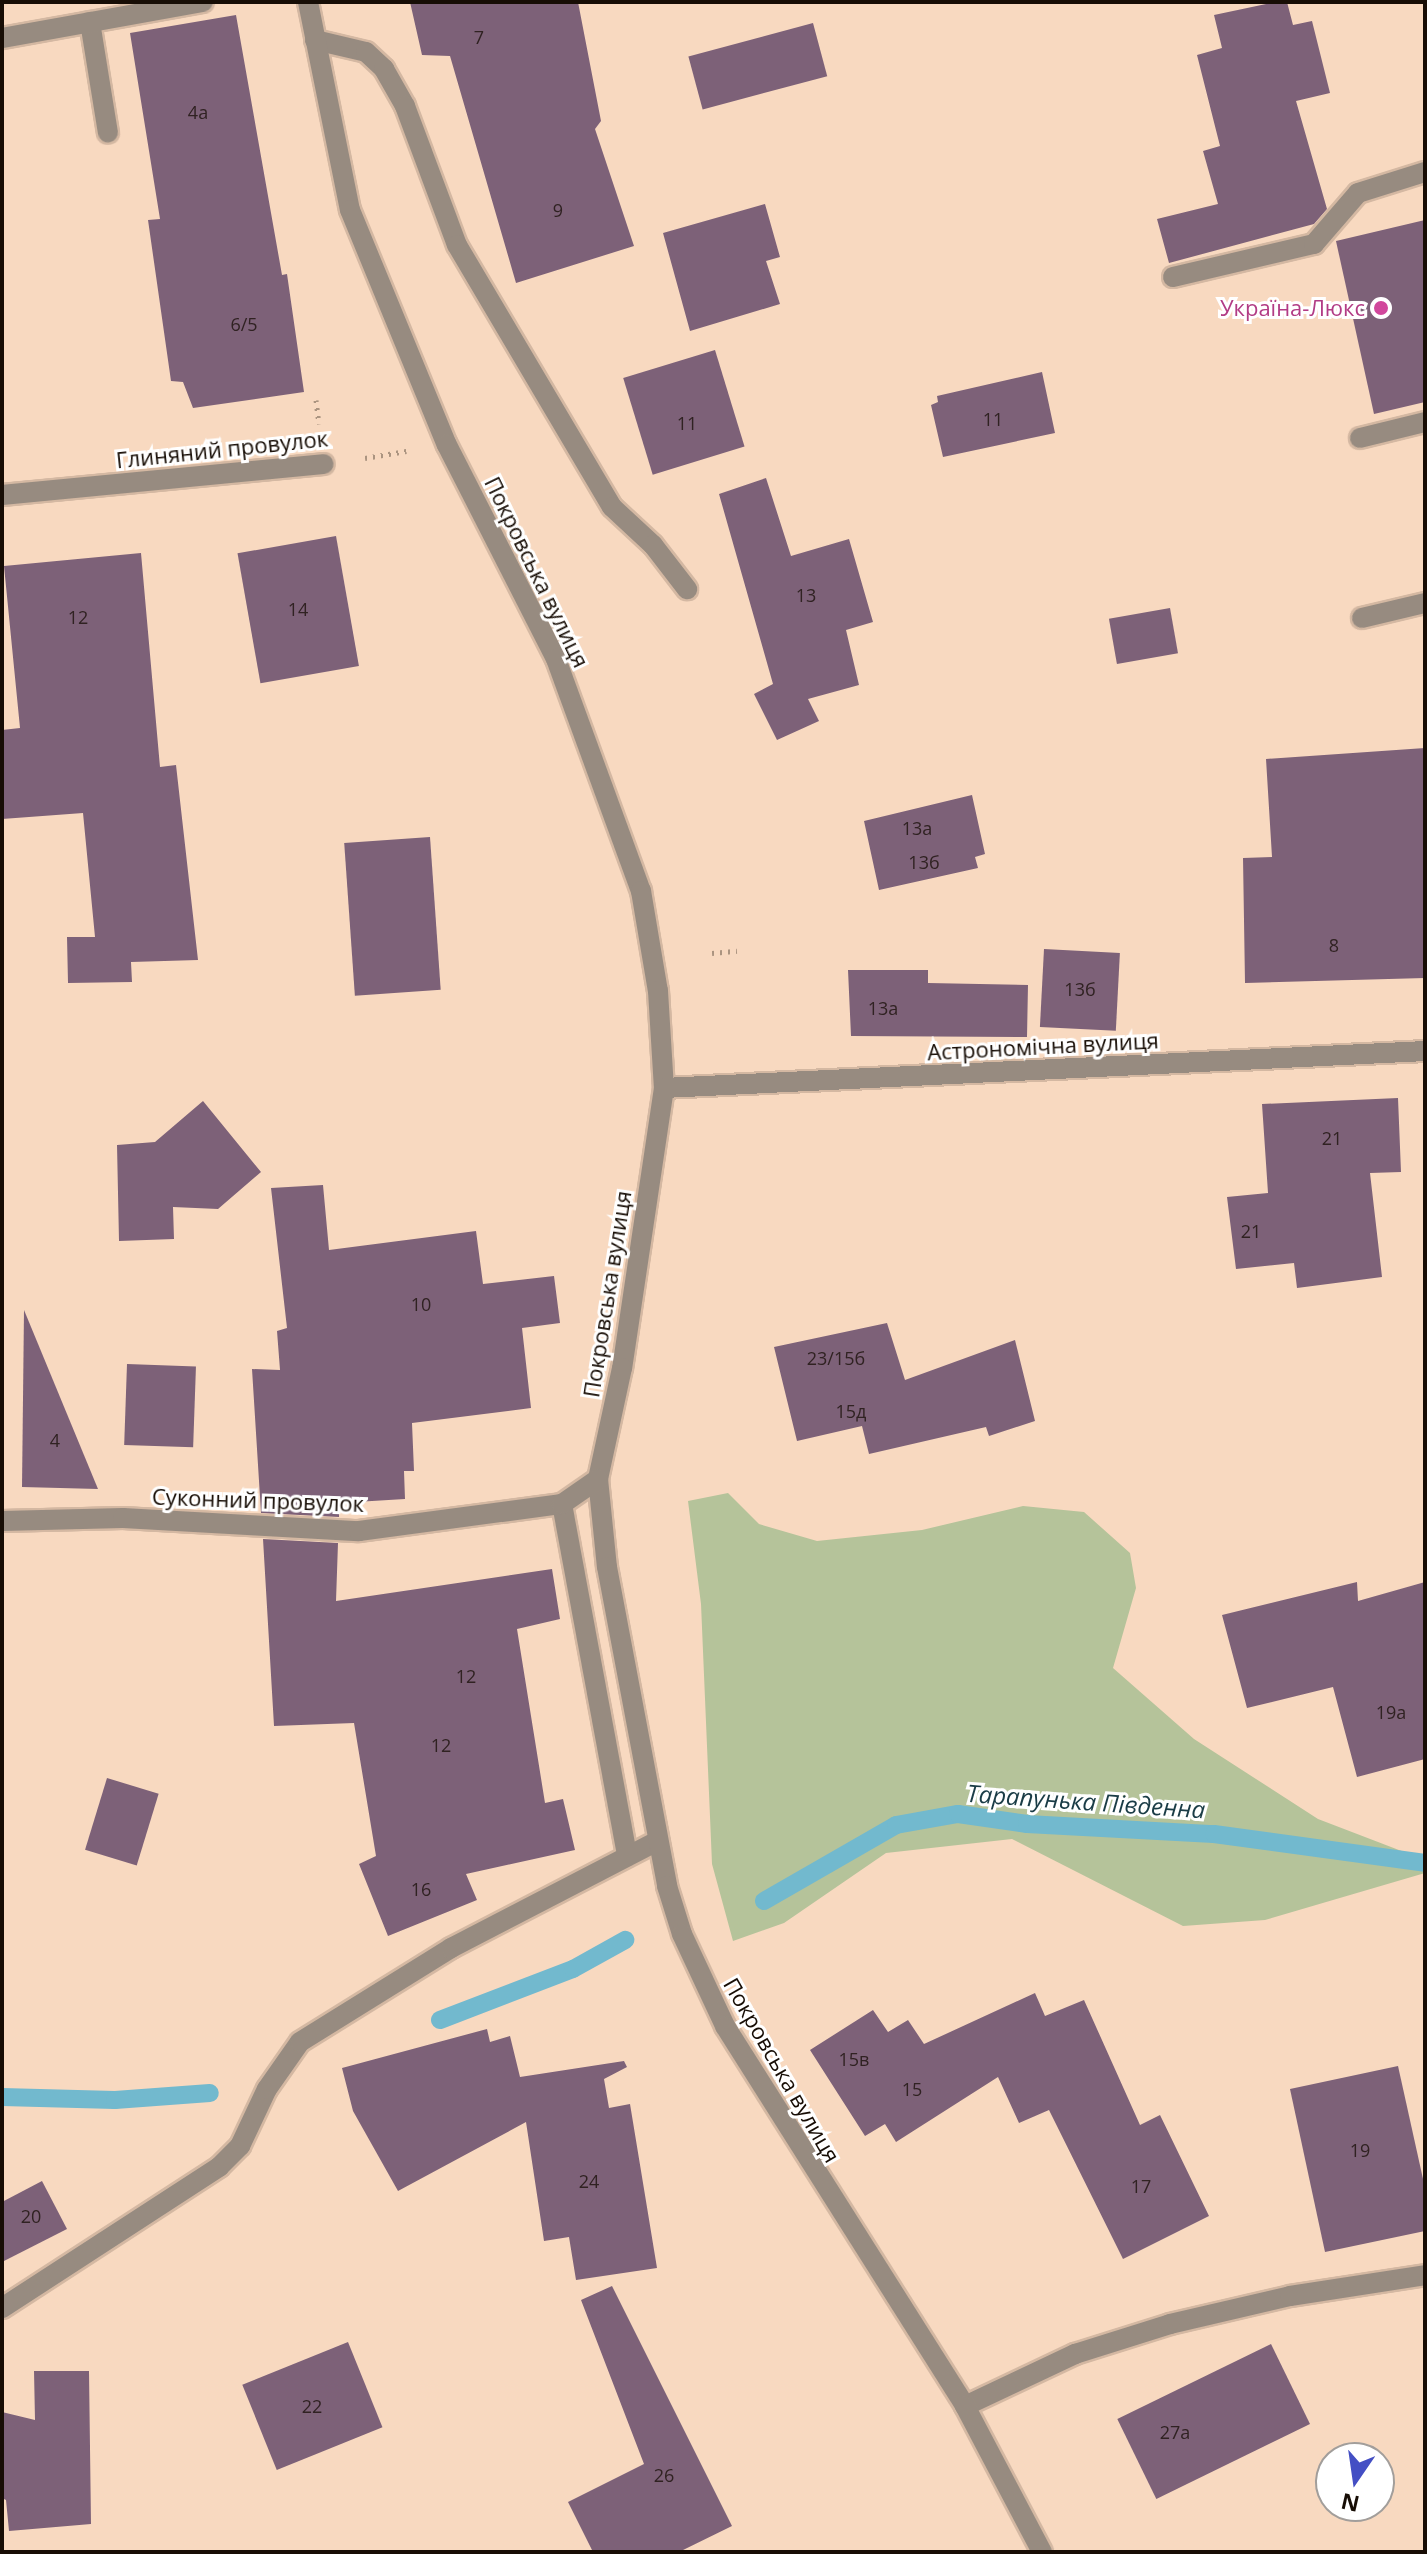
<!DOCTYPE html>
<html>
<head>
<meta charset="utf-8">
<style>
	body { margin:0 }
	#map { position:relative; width:1427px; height:2554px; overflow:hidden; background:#f8d9c0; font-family:"Open Sans",sans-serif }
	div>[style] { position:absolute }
	.green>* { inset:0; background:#b5c39a }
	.stream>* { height:18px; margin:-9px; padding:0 9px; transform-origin:9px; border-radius:9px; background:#72b9ce }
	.building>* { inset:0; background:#7d6178; transform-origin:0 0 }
	.path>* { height:5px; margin-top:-2.5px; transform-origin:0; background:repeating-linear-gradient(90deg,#ab9480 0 2px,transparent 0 8px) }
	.roads { filter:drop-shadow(2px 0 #d4b8a2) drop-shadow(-2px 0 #d4b8a2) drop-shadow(0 2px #d4b8a2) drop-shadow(0 -2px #d4b8a2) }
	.lane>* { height:20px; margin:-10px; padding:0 10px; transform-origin:10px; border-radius:10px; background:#978b80 }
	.street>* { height:20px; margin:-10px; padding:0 10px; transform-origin:10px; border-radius:10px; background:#978b80 }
	.dots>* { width:22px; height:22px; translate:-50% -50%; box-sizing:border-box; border:4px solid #fff; border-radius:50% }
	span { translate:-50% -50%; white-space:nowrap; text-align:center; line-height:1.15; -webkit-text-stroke:6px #fff; paint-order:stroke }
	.number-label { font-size:18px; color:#302222 }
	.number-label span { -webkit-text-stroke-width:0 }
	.hotel-label { font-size:22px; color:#b23c85 }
	.right { translate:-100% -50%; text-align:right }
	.street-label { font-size:22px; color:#170d05 }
	.water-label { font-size:24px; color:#1a3c46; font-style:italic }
	.frame { position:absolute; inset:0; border:4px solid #170d05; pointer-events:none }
	.north { position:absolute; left:1315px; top:2442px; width:80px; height:80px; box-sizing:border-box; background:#fff; border:2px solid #a29e9b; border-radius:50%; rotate:193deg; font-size:22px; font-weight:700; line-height:32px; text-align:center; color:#170d05 }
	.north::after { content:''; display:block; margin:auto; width:28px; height:36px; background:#444fc4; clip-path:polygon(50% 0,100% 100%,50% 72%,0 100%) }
</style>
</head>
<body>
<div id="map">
	<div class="green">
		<div style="clip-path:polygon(728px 1493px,759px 1524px,817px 1541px,922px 1530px,1023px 1506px,1084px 1512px,1130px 1553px,1136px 1588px,1113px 1668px,1194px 1739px,1318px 1819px,1425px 1860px,1425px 1873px,1265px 1920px,1183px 1926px,1012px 1839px,886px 1853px,784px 1923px,733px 1941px,712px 1864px,701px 1604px,688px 1501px)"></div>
	</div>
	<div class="stream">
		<div style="left:764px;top:1901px;width:152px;rotate:-29.9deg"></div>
		<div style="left:896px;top:1825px;width:63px;rotate:-10.1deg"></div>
		<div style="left:958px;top:1814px;width:70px;rotate:8.2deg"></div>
		<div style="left:1027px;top:1824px;width:187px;rotate:3.1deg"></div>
		<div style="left:1214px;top:1834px;width:213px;rotate:7.8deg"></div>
		<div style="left:440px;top:2020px;width:142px;rotate:-21deg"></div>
		<div style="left:573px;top:1969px;width:60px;rotate:-29.1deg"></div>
		<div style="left:2px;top:2097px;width:113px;rotate:1.5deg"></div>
		<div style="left:115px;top:2100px;width:95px;rotate:-4.2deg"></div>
	</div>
	<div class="building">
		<div style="clip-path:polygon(410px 2px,578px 2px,601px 121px,595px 129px,634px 246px,516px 283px,450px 56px,422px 55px)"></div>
		<div style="clip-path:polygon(1275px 2px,1287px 2px,1293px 25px,1312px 21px,1330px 93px,1296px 101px,1327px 209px,1314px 224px,1169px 263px,1157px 219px,1218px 204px,1203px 151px,1220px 146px,1197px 55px,1222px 48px,1214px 15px)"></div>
		<div style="clip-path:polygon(236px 15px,282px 275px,287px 274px,304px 392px,193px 408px,183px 382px,171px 381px,148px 220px,160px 219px,130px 33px)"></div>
		<div style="left:813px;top:23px;width:55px;height:129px;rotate:75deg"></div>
		<div style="clip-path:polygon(765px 204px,780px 257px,766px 261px,780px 304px,690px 331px,663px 233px)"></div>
		<div style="clip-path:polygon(1425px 220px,1425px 402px,1374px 414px,1336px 241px)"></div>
		<div style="left:715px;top:350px;width:101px;height:96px;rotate:73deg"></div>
		<div style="clip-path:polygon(1042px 372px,1055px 433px,943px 457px,931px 405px,938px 402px,937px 396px)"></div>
		<div style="clip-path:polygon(766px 478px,791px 556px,849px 539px,873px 622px,846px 630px,859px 685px,808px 699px,819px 721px,777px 740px,754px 694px,773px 684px,719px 494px)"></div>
		<div style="left:336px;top:536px;width:132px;height:100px;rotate:80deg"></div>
		<div style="clip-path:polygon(141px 553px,160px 767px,176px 765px,198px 960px,131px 962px,132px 982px,68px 983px,67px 937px,95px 937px,83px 813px,2px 819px,2px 730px,20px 728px,4px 566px)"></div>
		<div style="left:1170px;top:608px;width:46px;height:62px;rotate:80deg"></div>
		<div style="clip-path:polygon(1425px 748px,1425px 978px,1245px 983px,1243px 858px,1272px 857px,1266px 759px)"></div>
		<div style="clip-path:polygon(972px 795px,985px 854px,975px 857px,978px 868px,879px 890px,864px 821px)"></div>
		<div style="left:430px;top:837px;width:153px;height:86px;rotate:86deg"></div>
		<div style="left:1044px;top:949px;width:76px;height:78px;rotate:3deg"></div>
		<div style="clip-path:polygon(848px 970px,928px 970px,928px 983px,1028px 985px,1027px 1037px,851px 1036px)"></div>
		<div style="clip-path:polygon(1398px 1098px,1401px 1172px,1370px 1173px,1382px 1277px,1297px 1288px,1294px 1263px,1236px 1269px,1227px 1197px,1268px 1193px,1262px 1104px)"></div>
		<div style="clip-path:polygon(203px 1101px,261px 1172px,218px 1209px,173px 1207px,174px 1239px,119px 1241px,117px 1145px,155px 1142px)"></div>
		<div style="clip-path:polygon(323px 1185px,329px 1250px,476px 1231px,483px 1284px,554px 1276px,560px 1323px,522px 1328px,531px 1408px,412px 1423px,414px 1471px,404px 1471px,405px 1499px,339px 1503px,339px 1517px,261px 1513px,252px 1369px,280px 1370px,277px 1331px,287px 1328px,271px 1188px)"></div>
		<div style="clip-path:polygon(24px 1310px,98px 1489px,22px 1487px)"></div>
		<div style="clip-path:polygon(887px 1323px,905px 1380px,1015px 1340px,1035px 1421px,989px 1436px,986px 1427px,869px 1454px,862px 1426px,797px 1441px,774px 1347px)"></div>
		<div style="left:127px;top:1364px;width:69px;height:81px;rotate:2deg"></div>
		<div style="clip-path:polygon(263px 1539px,338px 1543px,336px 1601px,552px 1569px,560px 1619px,517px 1629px,545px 1803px,563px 1799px,575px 1850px,466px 1874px,477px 1900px,388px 1936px,359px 1864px,376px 1856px,354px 1723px,274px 1726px)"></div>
		<div style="clip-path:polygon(1357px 1582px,1358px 1601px,1425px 1582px,1425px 1759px,1357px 1777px,1333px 1687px,1247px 1708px,1222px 1615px)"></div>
		<div style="left:107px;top:1778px;width:54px;height:75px;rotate:17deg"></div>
		<div style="clip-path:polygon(1035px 1993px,1045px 2016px,1084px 2000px,1140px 2125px,1160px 2115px,1209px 2216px,1123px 2259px,1049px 2110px,1019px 2123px,998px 2077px,896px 2142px,885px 2124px,865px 2136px,810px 2050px,873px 2010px,888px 2032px,908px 2020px,924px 2044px)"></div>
		<div style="clip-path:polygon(487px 2029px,490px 2042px,510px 2036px,520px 2077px,624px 2061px,627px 2067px,604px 2079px,609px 2108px,630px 2104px,657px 2268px,576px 2280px,569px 2237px,544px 2241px,526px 2122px,398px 2191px,353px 2111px,342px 2068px)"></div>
		<div style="clip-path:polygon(1398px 2066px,1425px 2188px,1425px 2231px,1325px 2252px,1290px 2089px)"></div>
		<div style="clip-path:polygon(42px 2181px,67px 2229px,2px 2262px,2px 2202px)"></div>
		<div style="clip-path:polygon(612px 2286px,732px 2526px,679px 2552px,593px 2552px,568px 2502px,644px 2464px,581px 2300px)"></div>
		<div style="left:348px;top:2342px;width:92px;height:114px;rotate:68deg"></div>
		<div style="left:1271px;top:2344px;width:89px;height:171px;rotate:64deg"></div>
		<div style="clip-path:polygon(34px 2371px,89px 2371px,91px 2524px,9px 2531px,6px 2500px,2px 2498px,2px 2412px,35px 2420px)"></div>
	</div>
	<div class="path">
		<div style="left:316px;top:400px;width:24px;rotate:83deg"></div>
		<div style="left:365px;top:458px;width:42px;rotate:-9.7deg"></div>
		<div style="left:712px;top:953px;width:25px;rotate:-5deg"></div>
	</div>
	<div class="roads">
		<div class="lane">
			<div style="left:90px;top:22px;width:112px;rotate:80.8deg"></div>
			<div style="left:2px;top:38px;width:204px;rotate:-10.2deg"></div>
			<div style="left:315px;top:40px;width:52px;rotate:13.2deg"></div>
			<div style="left:366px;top:52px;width:25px;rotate:43deg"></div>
			<div style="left:384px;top:69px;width:43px;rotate:60.4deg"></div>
			<div style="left:405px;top:106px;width:148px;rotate:69.5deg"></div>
			<div style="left:457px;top:245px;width:304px;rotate:59.4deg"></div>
			<div style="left:612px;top:507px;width:56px;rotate:42.8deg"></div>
			<div style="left:653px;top:545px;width:56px;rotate:52.3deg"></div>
			<div style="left:1173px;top:277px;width:145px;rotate:-13.2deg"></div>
			<div style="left:1314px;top:244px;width:67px;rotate:-49.2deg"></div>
			<div style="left:1358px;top:193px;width:70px;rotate:-17.4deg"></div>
			<div style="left:1360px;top:438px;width:67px;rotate:-13.8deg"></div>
			<div style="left:1362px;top:618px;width:65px;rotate:-13.4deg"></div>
			<div style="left:562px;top:1504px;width:358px;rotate:79.5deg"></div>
			<div style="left:2px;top:2308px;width:259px;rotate:-33deg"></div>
			<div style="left:219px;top:2167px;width:30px;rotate:-45deg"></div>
			<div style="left:240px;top:2146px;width:63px;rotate:-64.7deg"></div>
			<div style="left:267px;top:2089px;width:57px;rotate:-54.9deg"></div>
			<div style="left:300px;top:2042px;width:178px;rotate:-31.9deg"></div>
			<div style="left:451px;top:1948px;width:232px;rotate:-27.4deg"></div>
			<div style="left:965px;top:2406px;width:122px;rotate:-25.3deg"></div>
			<div style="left:1075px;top:2354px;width:100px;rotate:-17.5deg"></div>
			<div style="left:1170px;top:2324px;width:123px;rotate:-13.1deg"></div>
			<div style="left:1290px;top:2296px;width:137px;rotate:-8.8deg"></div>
		</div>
		<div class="street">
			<div style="left:308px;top:2px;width:212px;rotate:78.6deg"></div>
			<div style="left:350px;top:210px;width:254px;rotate:67.6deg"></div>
			<div style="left:447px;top:445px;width:240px;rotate:63deg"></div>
			<div style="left:556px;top:659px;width:247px;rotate:69.9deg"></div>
			<div style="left:641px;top:891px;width:101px;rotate:80.4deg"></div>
			<div style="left:658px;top:991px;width:97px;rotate:86.5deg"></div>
			<div style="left:664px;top:1088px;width:283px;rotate:98.5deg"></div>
			<div style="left:622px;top:1368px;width:114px;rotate:102.2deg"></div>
			<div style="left:598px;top:1479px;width:88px;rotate:84.2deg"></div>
			<div style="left:607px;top:1567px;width:325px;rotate:79.3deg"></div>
			<div style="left:667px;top:1886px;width:50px;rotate:72.6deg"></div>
			<div style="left:682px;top:1934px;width:102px;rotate:64.9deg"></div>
			<div style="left:725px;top:2026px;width:449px;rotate:57.7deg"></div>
			<div style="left:965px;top:2406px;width:165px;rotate:62.2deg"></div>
			<div style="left:2px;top:495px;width:323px;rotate:-5.5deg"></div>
			<div style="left:664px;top:1088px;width:762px;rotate:-2.78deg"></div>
			<div style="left:2px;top:1521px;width:121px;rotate:-1.4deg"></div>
			<div style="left:123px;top:1518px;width:236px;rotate:3.2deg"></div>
			<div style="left:359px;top:1531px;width:205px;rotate:-7.6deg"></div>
			<div style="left:562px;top:1504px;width:44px;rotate:-34.8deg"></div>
		</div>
	</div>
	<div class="dots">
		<div style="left:1381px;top:308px;background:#d1479c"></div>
	</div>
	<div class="number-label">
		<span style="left:479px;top:37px">7</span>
		<span style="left:198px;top:112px">4а</span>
		<span style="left:558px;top:210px">9</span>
		<span style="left:244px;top:324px">6/5</span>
		<span style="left:993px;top:419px">11</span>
		<span style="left:687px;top:423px">11</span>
		<span style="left:806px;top:595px">13</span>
		<span style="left:298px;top:609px">14</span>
		<span style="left:78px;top:617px">12</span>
		<span style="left:917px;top:828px">13а</span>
		<span style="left:924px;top:862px">13б</span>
		<span style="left:1334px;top:945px">8</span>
		<span style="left:1080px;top:989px">13б</span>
		<span style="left:883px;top:1008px">13а</span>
		<span style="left:1332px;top:1138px">21</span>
		<span style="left:1251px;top:1231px">21</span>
		<span style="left:421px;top:1304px">10</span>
		<span style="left:836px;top:1358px">23/15б</span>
		<span style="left:851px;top:1411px">15д</span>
		<span style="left:55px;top:1440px">4</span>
		<span style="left:466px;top:1676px">12</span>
		<span style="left:1391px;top:1712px">19а</span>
		<span style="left:441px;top:1745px">12</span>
		<span style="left:421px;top:1889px">16</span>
		<span style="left:854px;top:2059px">15в</span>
		<span style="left:912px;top:2089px">15</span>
		<span style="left:1360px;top:2150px">19</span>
		<span style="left:589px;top:2181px">24</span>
		<span style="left:1141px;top:2186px">17</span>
		<span style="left:31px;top:2216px">20</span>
		<span style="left:312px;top:2406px">22</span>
		<span style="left:1175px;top:2432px">27а</span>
		<span style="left:664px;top:2475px">26</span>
	</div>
	<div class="hotel-label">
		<span class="right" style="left:1365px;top:308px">Україна-Люкс</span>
	</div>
	<div class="street-label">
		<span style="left:222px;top:449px;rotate:-6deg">Глиняний провулок</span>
		<span style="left:537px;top:572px;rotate:64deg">Покровська вулиця</span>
		<span style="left:1043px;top:1046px;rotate:-3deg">Астрономічна вулиця</span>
		<span style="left:607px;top:1294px;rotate:-81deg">Покровська вулиця</span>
		<span style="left:258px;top:1500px;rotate:2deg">Суконний провулок</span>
		<span style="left:782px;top:2070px;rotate:60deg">Покровська вулиця</span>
	</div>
	<div class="water-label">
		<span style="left:1086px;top:1801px;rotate:4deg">Тарапунька Південна</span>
	</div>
	<div class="frame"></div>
	<div class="north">N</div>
</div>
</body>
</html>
